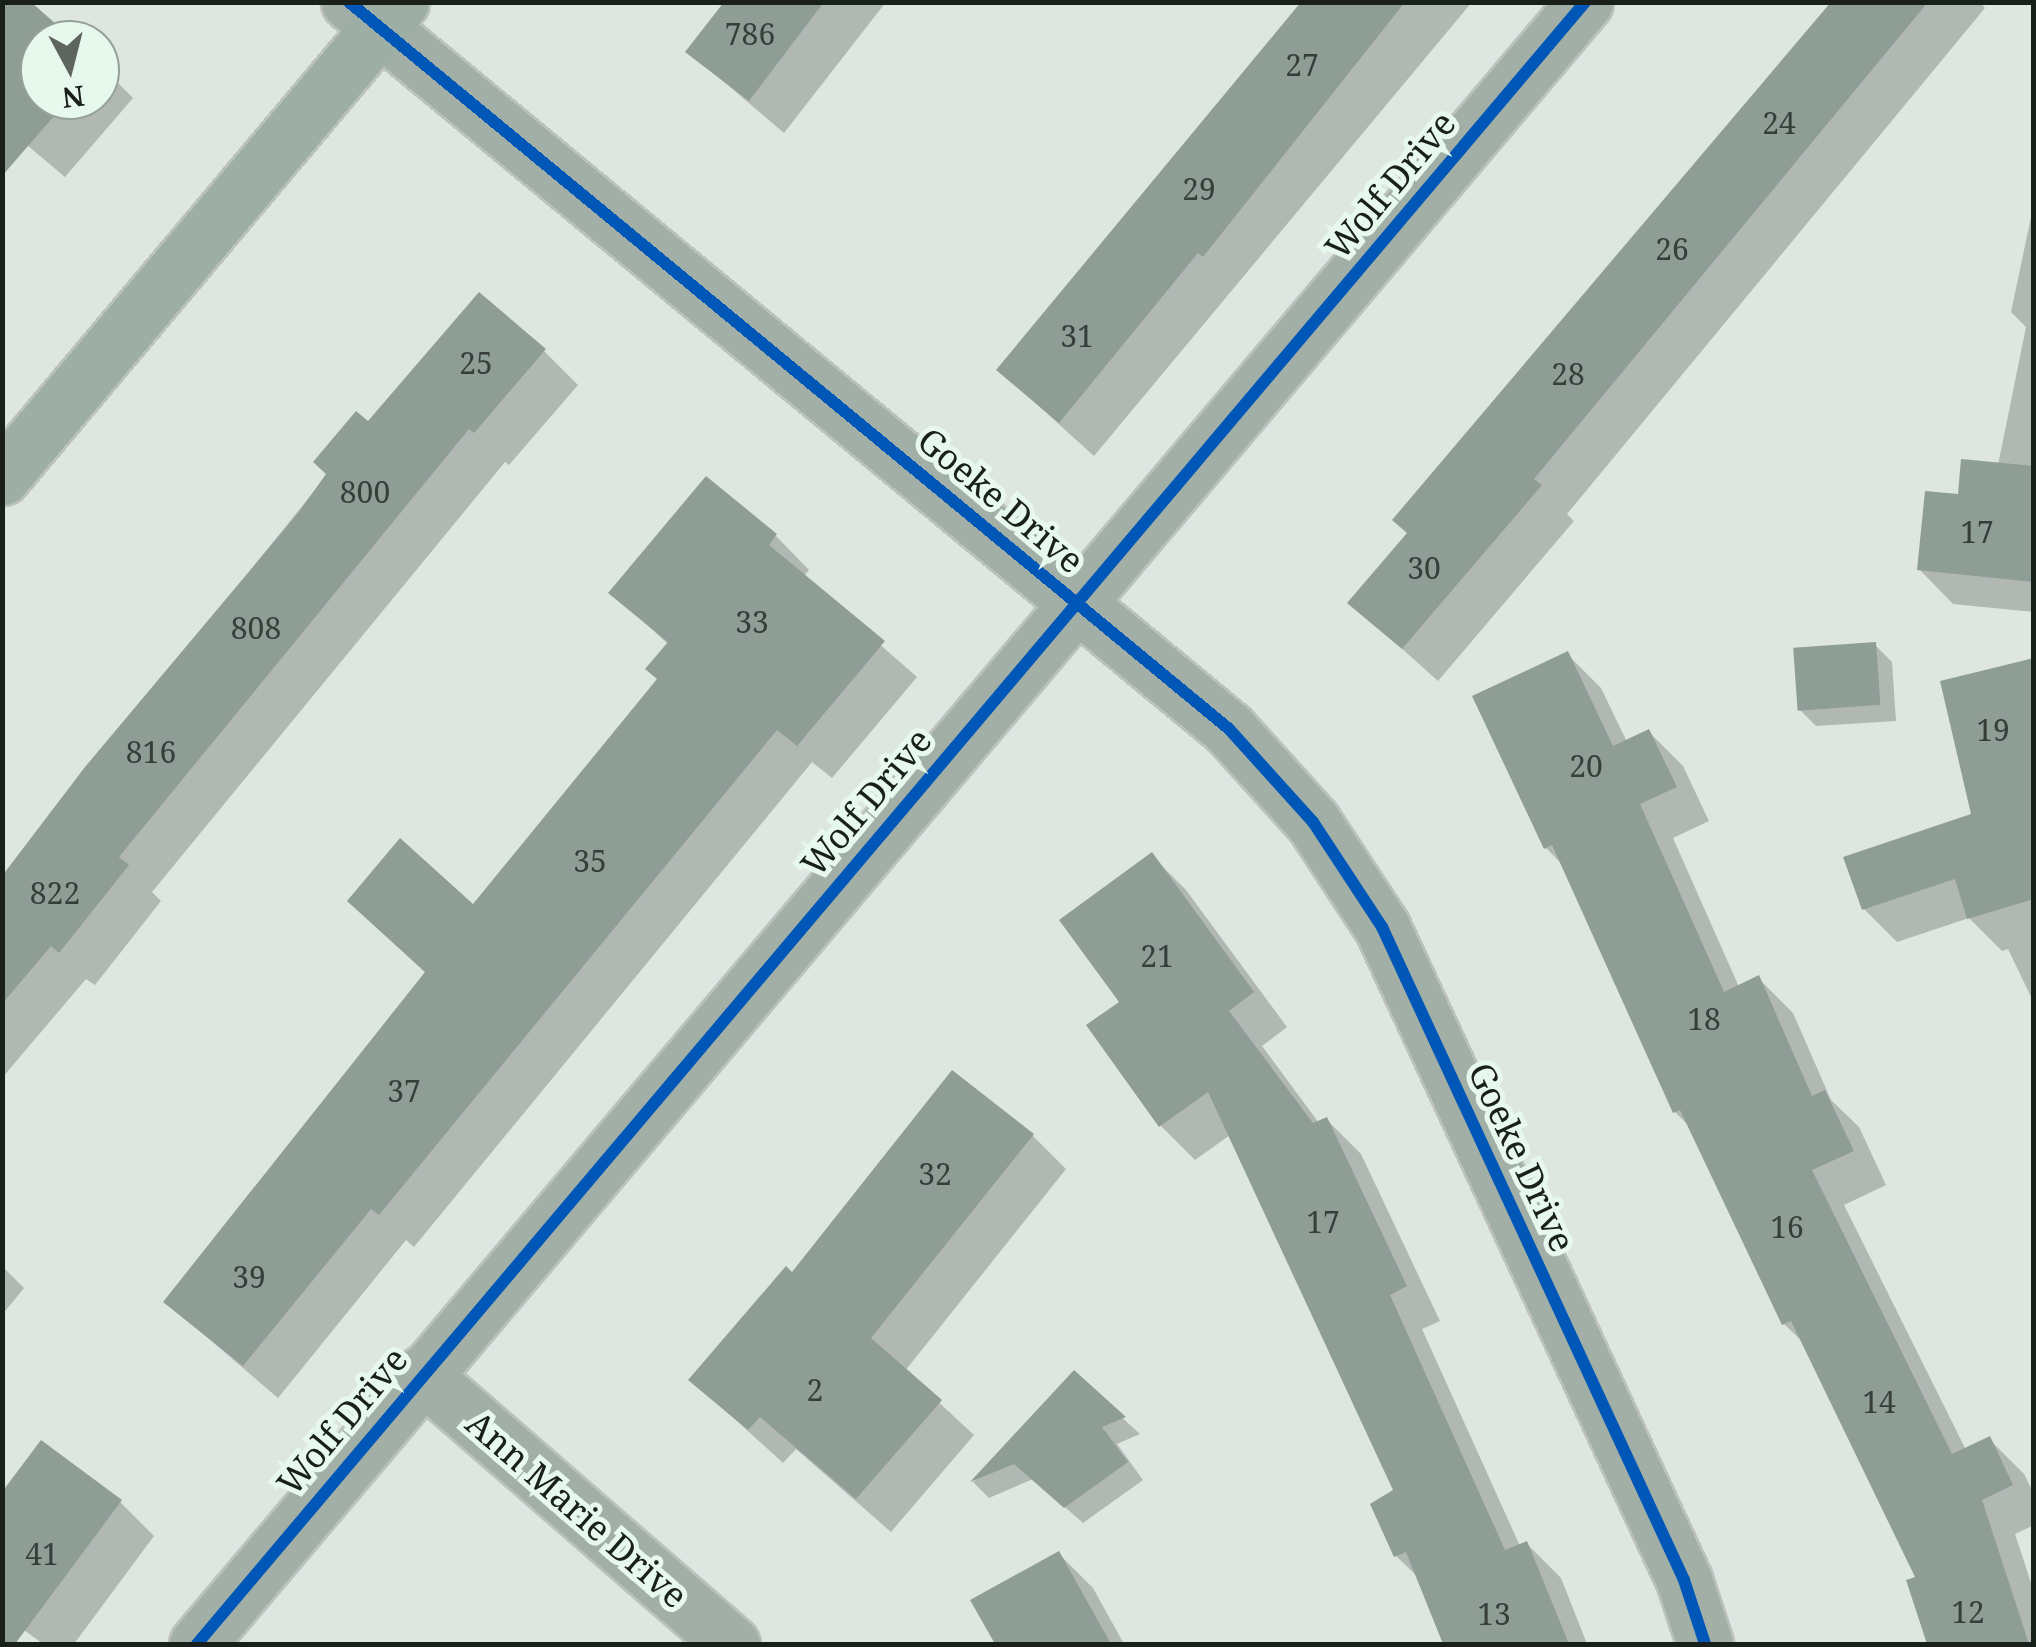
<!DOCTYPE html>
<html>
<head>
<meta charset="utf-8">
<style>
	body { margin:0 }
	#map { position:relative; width:2036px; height:1647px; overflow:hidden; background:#dee6e1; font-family:"Noto Serif",serif }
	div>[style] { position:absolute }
	.shadow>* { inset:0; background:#0003 }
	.building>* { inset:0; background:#8e9d95; transform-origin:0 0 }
	.roads { filter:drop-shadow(2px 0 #bbc1bd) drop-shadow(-2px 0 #bbc1bd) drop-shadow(0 2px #bbc1bd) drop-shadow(0 -2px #bbc1bd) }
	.street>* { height:55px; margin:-27.5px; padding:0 27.5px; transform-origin:27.5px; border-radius:27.5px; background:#a1afa6 }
	.secondary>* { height:55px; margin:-27.5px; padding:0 27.5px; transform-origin:27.5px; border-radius:27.5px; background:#9daea5 }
	.cycleway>* { height:12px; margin:-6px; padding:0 6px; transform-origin:6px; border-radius:6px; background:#0057b8 }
	span { translate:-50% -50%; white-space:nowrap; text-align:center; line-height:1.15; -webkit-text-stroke:10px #e7f8ed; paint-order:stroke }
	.number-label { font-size:30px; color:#363e3a }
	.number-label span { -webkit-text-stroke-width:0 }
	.street-label { font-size:35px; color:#191f1b }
	.frame { position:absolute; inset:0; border:5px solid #191f1b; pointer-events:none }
	.north { position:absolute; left:20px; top:20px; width:100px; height:100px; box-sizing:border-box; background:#e7f8ed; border:2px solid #95a199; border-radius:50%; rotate:173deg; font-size:28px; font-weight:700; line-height:40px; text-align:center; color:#191f1b }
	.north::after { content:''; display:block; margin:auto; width:35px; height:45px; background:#5e6560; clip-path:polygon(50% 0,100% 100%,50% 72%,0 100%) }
</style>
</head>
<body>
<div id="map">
	<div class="shadow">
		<div style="clip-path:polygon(23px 2px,71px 40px,40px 40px,40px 100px,100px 100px,100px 65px,133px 98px,65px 177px,2px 124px)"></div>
		<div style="clip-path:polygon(727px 2px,886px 2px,784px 133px,689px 52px)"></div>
		<div style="clip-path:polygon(1304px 2px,1472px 2px,1094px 456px,999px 370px)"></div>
		<div style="clip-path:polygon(1833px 2px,1980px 2px,1985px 8px,1567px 514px,1574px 521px,1438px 681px,1351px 603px)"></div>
		<div style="clip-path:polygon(2034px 203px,2034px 612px,1953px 604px,1919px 569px,1960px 497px,1998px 465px,2026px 327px,2011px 312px)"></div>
		<div style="clip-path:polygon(544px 351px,578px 385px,509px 465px,505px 462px,152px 892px,161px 901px,95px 985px,86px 979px,2px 1078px,2px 879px,368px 424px)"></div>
		<div style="clip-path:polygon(707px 480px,776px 536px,809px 570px,803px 577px,917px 677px,832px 778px,812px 762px,414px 1247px,406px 1240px,278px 1398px,166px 1302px,427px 974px,350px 901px,474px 908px,660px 680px,669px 645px,612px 593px)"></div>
		<div style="clip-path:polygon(1875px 645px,1892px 662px,1896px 721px,1816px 726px,1799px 709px)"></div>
		<div style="clip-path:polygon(1567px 654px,1601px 688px,1627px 742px,1649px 732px,1683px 766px,1709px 821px,1673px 838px,1739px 987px,1758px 978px,1793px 1013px,1831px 1100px,1859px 1127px,1886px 1185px,1844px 1205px,1966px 1450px,1989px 1439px,2024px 1474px,2034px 1494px,2034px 1525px,2015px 1534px,2034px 1592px,2034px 1644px,1930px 1644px,1909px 1582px,1918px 1579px,1806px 1345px,1784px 1324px,1691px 1128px,1675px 1112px,1565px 867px,1546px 848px)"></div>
		<div style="clip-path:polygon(2034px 662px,2034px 1003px,2008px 949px,2002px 951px,1969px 918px,1897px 942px,1864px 909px,1974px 816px)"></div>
		<div style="clip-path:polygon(1152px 856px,1186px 890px,1287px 1027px,1262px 1046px,1319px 1123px,1327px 1120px,1361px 1154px,1440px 1321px,1422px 1329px,1520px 1546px,1527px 1544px,1561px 1578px,1587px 1644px,1445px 1644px,1419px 1578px,1396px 1556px,1396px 1491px,1230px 1135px,1195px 1160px,1161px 1126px,1089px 1025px,1122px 1002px)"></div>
		<div style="clip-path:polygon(1032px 1135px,1066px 1169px,905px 1371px,974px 1435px,891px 1532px,796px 1449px,783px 1463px,691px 1379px,793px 1275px)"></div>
		<div style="clip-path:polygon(2px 1266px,24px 1288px,2px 1315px)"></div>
		<div style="clip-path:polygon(1074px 1374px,1140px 1434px,1117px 1444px,1143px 1480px,1083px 1523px,1033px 1479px,989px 1498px,973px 1482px)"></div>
		<div style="clip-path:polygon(120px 1502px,154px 1536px,74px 1644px,43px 1644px,2px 1614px)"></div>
		<div style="clip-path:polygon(1059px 1554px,1093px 1588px,1124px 1644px,998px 1644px,974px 1601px)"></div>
	</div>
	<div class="building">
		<div style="clip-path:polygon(2px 2px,31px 2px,74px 40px,40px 40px,40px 100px,68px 100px,2px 176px)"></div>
		<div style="clip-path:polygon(724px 2px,824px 2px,749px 101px,685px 52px)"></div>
		<div style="clip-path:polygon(1301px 2px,1405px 2px,1203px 257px,1198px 253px,1059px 423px,996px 370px)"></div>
		<div style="clip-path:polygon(1831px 2px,1928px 2px,1534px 479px,1542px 485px,1402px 649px,1347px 603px,1407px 533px,1392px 520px)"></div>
		<div style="clip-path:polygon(479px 292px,546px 349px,474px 433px,469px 429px,119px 857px,129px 865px,59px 953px,51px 946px,2px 1004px,2px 876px,85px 767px,299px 512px,326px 474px,313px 462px,356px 411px,368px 421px)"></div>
		<div style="clip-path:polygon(1961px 459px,2034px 466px,2034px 582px,1917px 570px,1925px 491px,1958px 494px)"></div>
		<div style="clip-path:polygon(706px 476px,777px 534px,769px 545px,885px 641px,797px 746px,777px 730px,379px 1215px,371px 1209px,243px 1366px,163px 1302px,425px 972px,347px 901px,400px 838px,473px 904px,657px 679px,645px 669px,668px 642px,608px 593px)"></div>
		<div style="left:1876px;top:642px;width:63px;height:83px;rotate:86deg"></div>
		<div style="clip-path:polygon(1568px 651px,1613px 746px,1649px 729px,1677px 787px,1640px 804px,1724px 992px,1759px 975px,1812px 1096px,1825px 1090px,1854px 1151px,1812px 1170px,1952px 1454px,1990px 1436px,2013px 1485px,1982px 1500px,2029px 1644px,1927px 1644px,1906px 1580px,1915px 1577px,1791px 1321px,1782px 1325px,1680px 1110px,1673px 1113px,1552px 845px,1544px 849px,1472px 696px)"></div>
		<div style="clip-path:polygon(2034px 658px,2034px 899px,1967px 919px,1955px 879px,1862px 910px,1843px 857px,1971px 814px,1940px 681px)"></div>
		<div style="clip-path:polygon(1152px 852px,1254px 992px,1229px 1011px,1313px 1123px,1327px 1117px,1407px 1286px,1390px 1295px,1505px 1550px,1527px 1541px,1569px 1644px,1443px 1644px,1406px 1552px,1394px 1557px,1370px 1504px,1393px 1490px,1208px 1092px,1159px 1127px,1086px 1025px,1119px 1002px,1059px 920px)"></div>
		<div style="clip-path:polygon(952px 1070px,1034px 1134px,871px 1338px,942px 1400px,856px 1499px,760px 1417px,748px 1430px,688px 1380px,786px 1266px,792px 1272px)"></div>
		<div style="clip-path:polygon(1074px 1370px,1126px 1417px,1102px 1427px,1128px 1462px,1064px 1508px,1014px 1464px,970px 1482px)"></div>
		<div style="clip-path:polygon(41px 1440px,122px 1500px,15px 1644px,2px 1644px,2px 1492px)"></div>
		<div style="clip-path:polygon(1059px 1551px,1111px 1644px,995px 1644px,970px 1600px)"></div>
	</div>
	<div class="roads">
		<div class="street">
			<div style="left:349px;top:2px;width:1141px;rotate:39.56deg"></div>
			<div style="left:1229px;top:729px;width:125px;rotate:47.9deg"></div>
			<div style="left:1313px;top:822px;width:126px;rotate:56.7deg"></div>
			<div style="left:1382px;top:927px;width:719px;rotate:65.18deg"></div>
			<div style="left:1684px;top:1580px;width:67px;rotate:71.8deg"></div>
			<div style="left:421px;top:1374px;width:412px;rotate:41deg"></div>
			<div style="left:197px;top:1644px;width:2150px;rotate:-49.79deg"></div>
		</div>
		<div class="secondary">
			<div style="left:2px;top:477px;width:620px;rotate:-49.97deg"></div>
		</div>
	</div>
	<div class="cycleway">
		<div style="left:349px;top:2px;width:1141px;rotate:39.56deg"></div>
		<div style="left:1229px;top:729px;width:125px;rotate:47.9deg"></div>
		<div style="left:1313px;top:822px;width:126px;rotate:56.7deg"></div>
		<div style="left:1382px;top:927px;width:719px;rotate:65.18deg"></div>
		<div style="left:1684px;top:1580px;width:67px;rotate:71.8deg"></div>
		<div style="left:197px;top:1644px;width:2150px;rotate:-49.79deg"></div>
	</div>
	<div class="number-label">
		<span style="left:750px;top:34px">786</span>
		<span style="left:1302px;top:65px">27</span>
		<span style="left:1779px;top:123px">24</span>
		<span style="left:1199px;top:189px">29</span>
		<span style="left:1672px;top:249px">26</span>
		<span style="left:1077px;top:336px">31</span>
		<span style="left:476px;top:363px">25</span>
		<span style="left:1568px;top:374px">28</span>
		<span style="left:365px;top:492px">800</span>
		<span style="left:1977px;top:532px">17</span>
		<span style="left:1424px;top:568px">30</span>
		<span style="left:752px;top:622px">33</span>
		<span style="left:256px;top:628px">808</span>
		<span style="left:1993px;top:730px">19</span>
		<span style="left:151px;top:752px">816</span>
		<span style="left:1586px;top:766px">20</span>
		<span style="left:590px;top:861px">35</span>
		<span style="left:55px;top:893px">822</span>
		<span style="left:1157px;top:956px">21</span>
		<span style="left:1704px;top:1019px">18</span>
		<span style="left:404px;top:1091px">37</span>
		<span style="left:935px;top:1174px">32</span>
		<span style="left:1323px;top:1222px">17</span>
		<span style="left:1787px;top:1227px">16</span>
		<span style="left:249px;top:1277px">39</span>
		<span style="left:815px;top:1390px">2</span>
		<span style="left:1879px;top:1402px">14</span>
		<span style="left:42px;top:1554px">41</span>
		<span style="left:1968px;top:1612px">12</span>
		<span style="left:1494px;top:1614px">13</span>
	</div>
	<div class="street-label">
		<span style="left:1390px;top:185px;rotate:-50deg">Wolf Drive</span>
		<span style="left:1001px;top:500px;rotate:40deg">Goeke Drive</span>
		<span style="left:866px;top:802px;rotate:-50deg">Wolf Drive</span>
		<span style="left:1522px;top:1157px;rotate:65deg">Goeke Drive</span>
		<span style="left:342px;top:1421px;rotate:-50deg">Wolf Drive</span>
		<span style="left:577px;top:1509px;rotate:41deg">Ann Marie Drive</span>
	</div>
	<div class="frame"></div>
	<div class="north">N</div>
</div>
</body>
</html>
